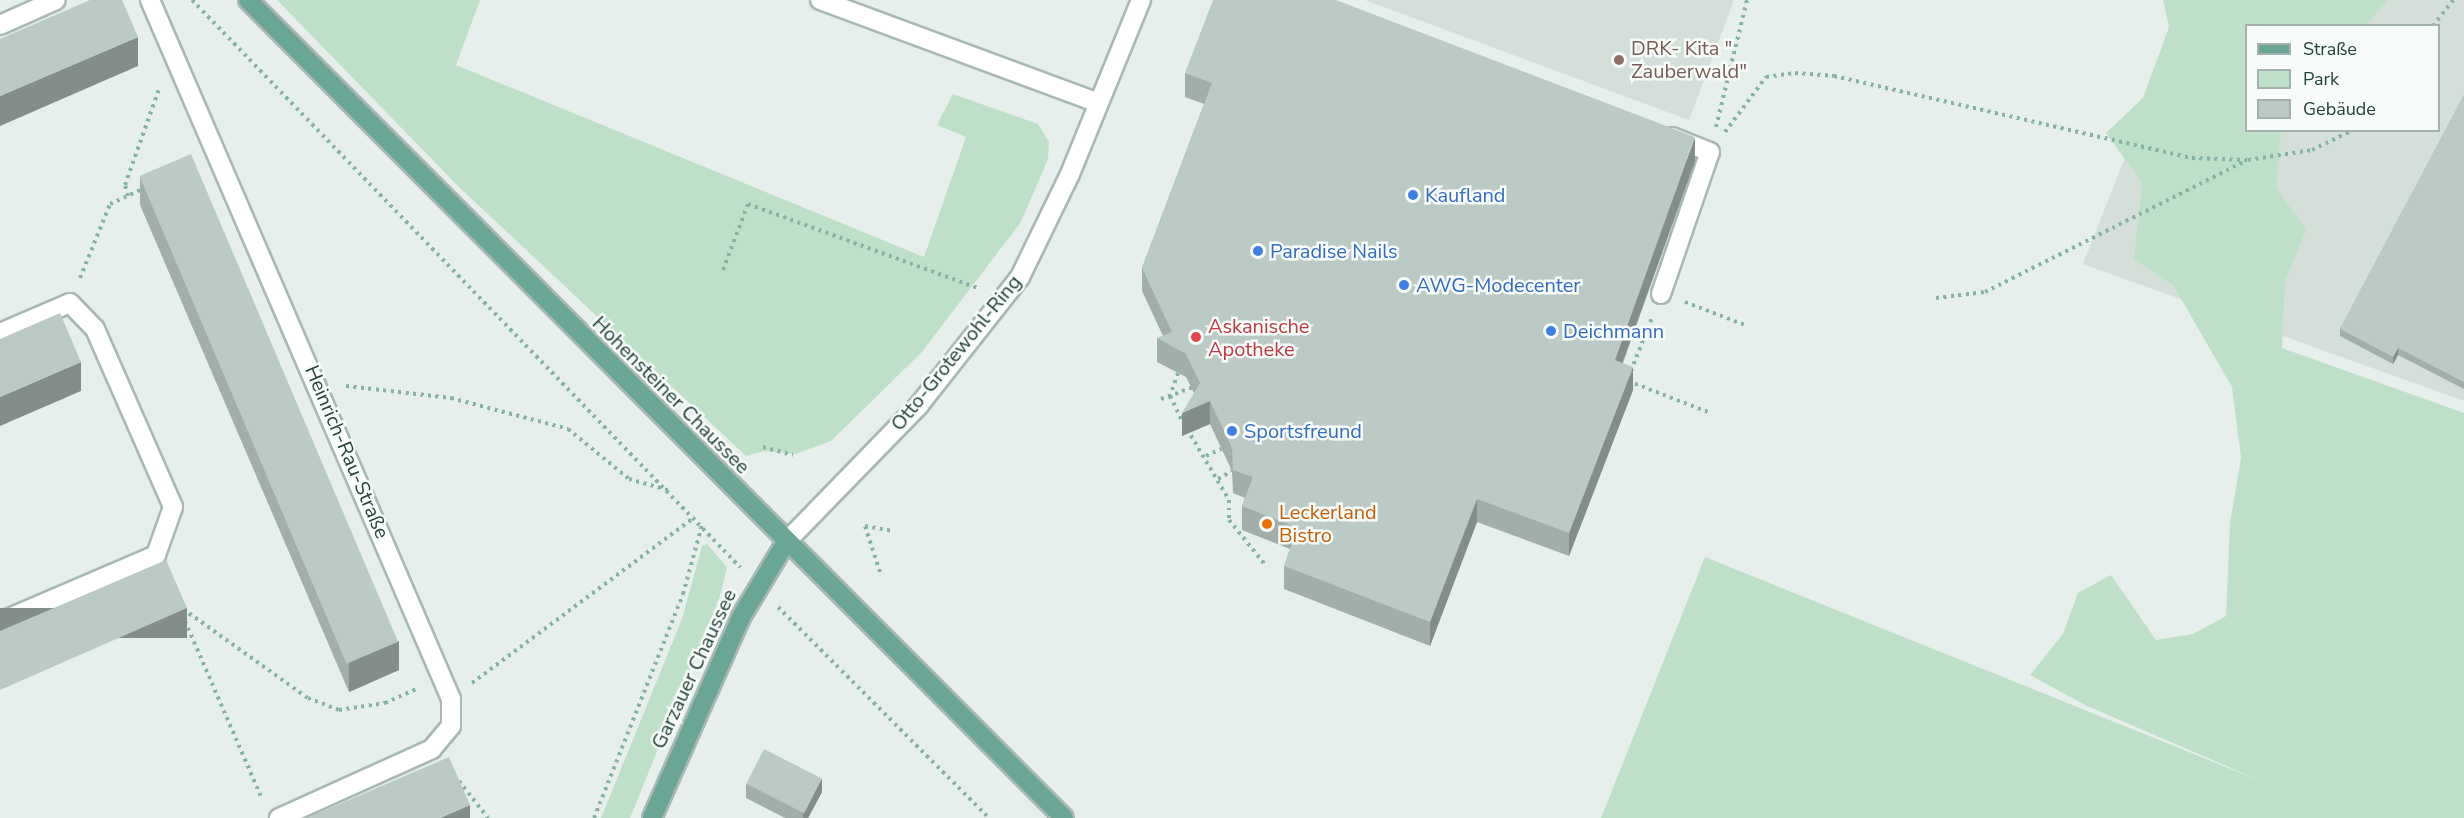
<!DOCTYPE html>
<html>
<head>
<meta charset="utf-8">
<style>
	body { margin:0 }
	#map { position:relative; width:2464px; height:818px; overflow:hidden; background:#e6efeb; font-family:"Nunito Sans",sans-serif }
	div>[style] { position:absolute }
	.built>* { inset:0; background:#d4dfda }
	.green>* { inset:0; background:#bfe0c8 }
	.path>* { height:4px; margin-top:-2px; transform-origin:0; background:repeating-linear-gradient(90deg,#86b3a5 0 3px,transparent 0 7.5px) }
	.roads { filter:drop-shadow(2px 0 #a8b8b2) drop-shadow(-2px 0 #a8b8b2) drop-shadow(0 2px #a8b8b2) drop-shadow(0 -2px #a8b8b2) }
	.minor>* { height:18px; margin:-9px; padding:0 9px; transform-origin:9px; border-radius:9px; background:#fff }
	.major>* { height:18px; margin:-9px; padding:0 9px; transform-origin:9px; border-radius:9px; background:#6aa596 }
	.wall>* { inset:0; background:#a1aea9 }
	.shaded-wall>* { inset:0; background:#838d89; transform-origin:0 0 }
	.building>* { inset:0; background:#bbcac4; transform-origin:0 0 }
	.dots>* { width:16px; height:16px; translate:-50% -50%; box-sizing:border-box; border:3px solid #f7fbf9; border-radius:50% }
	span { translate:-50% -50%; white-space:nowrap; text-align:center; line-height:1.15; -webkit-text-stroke:5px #f7fbf9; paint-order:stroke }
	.education-label { font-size:20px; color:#785e54 }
	.left { translate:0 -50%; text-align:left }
	.shop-label { font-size:20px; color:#366cbe }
	.health-label { font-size:20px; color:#be3a42 }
	.street-label { font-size:20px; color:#24423a }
	.food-label { font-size:20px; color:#c56008 }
	.legend { position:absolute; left:2245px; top:24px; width:195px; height:108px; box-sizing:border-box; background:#f7fbf9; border:2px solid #a3b1ad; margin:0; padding:8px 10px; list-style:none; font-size:18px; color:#24423a }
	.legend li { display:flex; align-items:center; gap:12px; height:30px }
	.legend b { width:30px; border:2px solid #a3b1ad }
</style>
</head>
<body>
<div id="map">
	<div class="built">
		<div style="clip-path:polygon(1365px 0,1734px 0,1689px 120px)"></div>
		<div style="clip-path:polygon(evenodd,2187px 0,2464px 0,2464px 401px,2083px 264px,2187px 0,2246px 26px,2438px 26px,2438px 130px,2246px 130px,2246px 26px)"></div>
	</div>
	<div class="green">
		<div style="clip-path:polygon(277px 0,480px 0,456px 65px,924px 257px,966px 137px,937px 125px,953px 94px,1038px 124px,1049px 142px,1048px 159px,1021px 222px,921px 353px,831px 441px,795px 454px,765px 451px,746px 456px,458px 186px)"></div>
		<div style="clip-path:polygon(2163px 0,2388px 0,2366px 25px,2246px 26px,2246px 130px,2281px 131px,2276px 187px,2306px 230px,2285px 281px,2282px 348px,2464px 413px,2464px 818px,1601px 818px,1705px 557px,2266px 783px,2085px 705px,2030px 675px,2063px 634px,2078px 593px,2111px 575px,2156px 640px,2193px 634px,2226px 616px,2230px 523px,2241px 458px,2232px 387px,2173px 285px,2134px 259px,2142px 183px,2106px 133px,2143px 98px,2169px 27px)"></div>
		<div style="clip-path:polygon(707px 544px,727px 567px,720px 596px,630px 818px,601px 818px,682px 619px,702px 546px)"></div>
	</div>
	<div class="path">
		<div style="left:192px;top:0;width:789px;rotate:45.98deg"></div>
		<div style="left:2433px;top:26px;width:33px;rotate:-52deg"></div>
		<div style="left:1716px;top:127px;width:131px;rotate:-76.3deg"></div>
		<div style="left:1725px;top:132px;width:69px;rotate:-53.3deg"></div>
		<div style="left:1766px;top:77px;width:29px;rotate:-8deg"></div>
		<div style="left:1795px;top:73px;width:39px;rotate:4deg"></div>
		<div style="left:1834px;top:76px;width:367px;rotate:12.9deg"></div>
		<div style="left:2192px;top:158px;width:56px;rotate:2deg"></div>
		<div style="left:2248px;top:160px;width:65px;rotate:-8.9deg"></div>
		<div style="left:2312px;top:150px;width:46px;rotate:-26deg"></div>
		<div style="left:128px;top:196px;width:11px;rotate:-105deg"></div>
		<div style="left:125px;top:185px;width:102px;rotate:-70.5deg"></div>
		<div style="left:723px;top:270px;width:71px;rotate:-69.3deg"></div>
		<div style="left:748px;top:204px;width:244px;rotate:20.1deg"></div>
		<div style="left:80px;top:278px;width:80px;rotate:-67.9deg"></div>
		<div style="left:110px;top:204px;width:38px;rotate:-25deg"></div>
		<div style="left:1936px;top:298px;width:49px;rotate:-7deg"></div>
		<div style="left:1985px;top:292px;width:292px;rotate:-26.7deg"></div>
		<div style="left:1685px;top:302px;width:64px;rotate:21deg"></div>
		<div style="left:1631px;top:371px;width:58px;rotate:-68.7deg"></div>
		<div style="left:1178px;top:373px;width:24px;rotate:109deg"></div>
		<div style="left:1170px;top:396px;width:30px;rotate:64deg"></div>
		<div style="left:1628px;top:381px;width:89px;rotate:21.1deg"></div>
		<div style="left:346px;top:386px;width:106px;rotate:6.5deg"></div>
		<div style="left:451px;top:398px;width:121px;rotate:14.8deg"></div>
		<div style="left:568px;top:429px;width:79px;rotate:39.3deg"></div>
		<div style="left:629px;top:479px;width:41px;rotate:15.8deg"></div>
		<div style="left:1161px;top:399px;width:33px;rotate:-20deg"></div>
		<div style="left:1187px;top:429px;width:82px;rotate:59.4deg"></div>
		<div style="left:1229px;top:500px;width:20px;rotate:90deg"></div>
		<div style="left:1229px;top:520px;width:60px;rotate:51deg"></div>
		<div style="left:763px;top:447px;width:31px;rotate:15deg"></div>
		<div style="left:1206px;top:456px;width:17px;rotate:-25deg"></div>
		<div style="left:1218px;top:479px;width:16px;rotate:-30deg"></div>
		<div style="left:880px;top:572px;width:48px;rotate:-108.1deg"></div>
		<div style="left:865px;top:526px;width:28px;rotate:10deg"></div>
		<div style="left:778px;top:607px;width:298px;rotate:45deg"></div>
		<div style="left:183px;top:609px;width:153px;rotate:35.5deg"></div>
		<div style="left:308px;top:698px;width:33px;rotate:21deg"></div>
		<div style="left:339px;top:710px;width:47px;rotate:-8.7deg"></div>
		<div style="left:385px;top:703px;width:37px;rotate:-24deg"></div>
		<div style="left:185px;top:621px;width:194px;rotate:66.6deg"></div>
		<div style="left:472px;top:683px;width:278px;rotate:-36.7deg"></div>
		<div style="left:459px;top:781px;width:47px;rotate:51.9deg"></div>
		<div style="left:594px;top:818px;width:241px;rotate:-68.3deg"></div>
		<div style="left:683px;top:594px;width:72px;rotate:-74.6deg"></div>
	</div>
	<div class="roads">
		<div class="minor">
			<div style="left:150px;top:0;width:761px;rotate:66.7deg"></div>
			<div style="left:451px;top:699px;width:27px;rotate:90deg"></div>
			<div style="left:451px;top:726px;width:30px;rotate:130deg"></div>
			<div style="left:432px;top:749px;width:168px;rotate:155.7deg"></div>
			<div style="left:820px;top:0;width:296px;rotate:20.3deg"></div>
			<div style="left:0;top:25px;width:61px;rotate:-24.1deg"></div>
			<div style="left:1661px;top:294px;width:150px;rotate:-71deg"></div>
			<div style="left:1710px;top:152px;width:41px;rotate:-158.5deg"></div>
			<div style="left:0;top:333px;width:76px;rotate:-23.2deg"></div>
			<div style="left:70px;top:303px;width:36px;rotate:46deg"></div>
			<div style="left:95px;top:329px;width:194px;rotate:66.3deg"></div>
			<div style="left:173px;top:507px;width:51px;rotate:109.5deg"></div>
			<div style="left:156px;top:555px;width:170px;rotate:156.8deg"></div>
			<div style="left:786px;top:542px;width:191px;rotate:-45.8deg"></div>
			<div style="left:919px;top:405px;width:163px;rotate:-51.7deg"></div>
			<div style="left:1020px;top:277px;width:114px;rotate:-64.1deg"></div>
			<div style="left:1070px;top:174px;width:188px;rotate:-67.8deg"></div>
		</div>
		<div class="major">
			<div style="left:248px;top:0;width:1155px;rotate:45.07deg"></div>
			<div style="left:652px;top:818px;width:220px;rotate:-66.1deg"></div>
			<div style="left:741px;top:617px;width:87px;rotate:-59deg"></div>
		</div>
	</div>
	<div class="wall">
		<div style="clip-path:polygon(1185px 73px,1695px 161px,1623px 363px,1633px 390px,1569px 556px,1477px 522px,1430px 646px,1284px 589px,1284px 566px,1290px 549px,1242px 530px,1242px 506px,1245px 498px,1233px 493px,1232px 471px,1210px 424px,1182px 436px,1194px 393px,1186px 377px,1157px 362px,1157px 338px,1163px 336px,1142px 291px,1142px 268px,1204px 104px,1185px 97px)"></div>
		<div style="clip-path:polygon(2464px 95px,2464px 389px,2398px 355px,2393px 364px,2340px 336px,2340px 329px)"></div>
		<div style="clip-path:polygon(140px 176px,399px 670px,349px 692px,140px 205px)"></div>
		<div style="clip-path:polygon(746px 784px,822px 792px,808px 818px,785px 818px,746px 798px)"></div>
	</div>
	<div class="shaded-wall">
		<div style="clip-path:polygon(138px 37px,138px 66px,0 126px,0 96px)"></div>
		<div style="clip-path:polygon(1695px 137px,1695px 161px,1615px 383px,1615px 360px)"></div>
		<div style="clip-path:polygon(2398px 348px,2398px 355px,2393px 364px,2393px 357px)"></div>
		<div style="clip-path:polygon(81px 362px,81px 391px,0 426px,0 397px)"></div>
		<div style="clip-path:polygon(1633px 367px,1633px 390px,1569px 556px,1569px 533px)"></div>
		<div style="clip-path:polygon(1210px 401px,1210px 424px,1182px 436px,1182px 413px)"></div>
		<div style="clip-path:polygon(1477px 499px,1477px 522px,1430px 646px,1430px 622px)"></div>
		<div style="left:187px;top:608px;width:30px;height:204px;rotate:90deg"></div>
		<div style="clip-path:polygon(399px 641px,399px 670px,349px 692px,349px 662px)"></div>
		<div style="clip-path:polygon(822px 778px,822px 792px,808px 818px,803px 818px,803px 814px)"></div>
		<div style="clip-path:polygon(470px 805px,470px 818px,440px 818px)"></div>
	</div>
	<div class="building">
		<div style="clip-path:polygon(90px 0,122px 0,138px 37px,0 96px,0 39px)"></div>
		<div style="clip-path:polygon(1213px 0,1336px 0,1695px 137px,1615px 360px,1633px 367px,1569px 533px,1477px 499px,1430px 622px,1284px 566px,1298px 528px,1242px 506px,1253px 477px,1233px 470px,1232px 448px,1210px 401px,1182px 413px,1200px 383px,1186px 354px,1157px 338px,1172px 332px,1142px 268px,1212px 83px,1185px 73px)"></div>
		<div style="clip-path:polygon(2464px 95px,2464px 382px,2398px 348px,2393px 357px,2340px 329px)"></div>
		<div style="left:191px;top:154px;width:530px;height:56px;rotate:67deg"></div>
		<div style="clip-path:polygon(60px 313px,81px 362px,0 397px,0 339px)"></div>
		<div style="clip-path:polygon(166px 560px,187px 608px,0 690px,0 631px)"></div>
		<div style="left:764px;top:749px;width:65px;height:39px;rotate:27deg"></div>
		<div style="clip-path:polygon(449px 757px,470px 805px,440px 818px,307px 818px)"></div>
	</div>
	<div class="dots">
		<div style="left:1619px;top:60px;background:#8d6e63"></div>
		<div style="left:1413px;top:195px;background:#3f7fe0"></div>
		<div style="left:1258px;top:251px;background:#3f7fe0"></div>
		<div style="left:1404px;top:285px;background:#3f7fe0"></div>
		<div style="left:1551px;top:331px;background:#3f7fe0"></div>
		<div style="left:1196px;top:337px;background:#e0444e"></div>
		<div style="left:1232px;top:431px;background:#3f7fe0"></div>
		<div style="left:1267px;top:524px;background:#e8710a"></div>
	</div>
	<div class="education-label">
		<span class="left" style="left:1631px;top:60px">DRK- Kita "<br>Zauberwald"</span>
	</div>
	<div class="shop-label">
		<span class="left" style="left:1425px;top:195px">Kaufland</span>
		<span class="left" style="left:1270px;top:251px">Paradise Nails</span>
		<span class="left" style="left:1416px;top:285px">AWG-Modecenter</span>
		<span class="left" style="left:1563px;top:331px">Deichmann</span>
		<span class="left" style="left:1244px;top:431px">Sportsfreund</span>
	</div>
	<div class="health-label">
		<span class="left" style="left:1208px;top:338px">Askanische<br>Apotheke</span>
	</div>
	<div class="street-label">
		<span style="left:956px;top:353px;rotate:-51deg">Otto-Grotewohl-Ring</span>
		<span style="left:671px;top:395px;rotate:45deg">Hohensteiner Chaussee</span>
		<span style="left:347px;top:452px;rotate:67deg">Heinrich-Rau-Straße</span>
		<span style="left:694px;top:669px;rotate:-65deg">Garzauer Chaussee</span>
	</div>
	<div class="food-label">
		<span class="left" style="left:1279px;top:524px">Leckerland<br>Bistro</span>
	</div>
	<ul class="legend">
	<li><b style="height:8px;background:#6aa596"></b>Straße</li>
	<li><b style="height:16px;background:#bfe0c8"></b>Park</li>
	<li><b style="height:16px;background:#bbcac4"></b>Gebäude</li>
	</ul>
</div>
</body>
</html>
